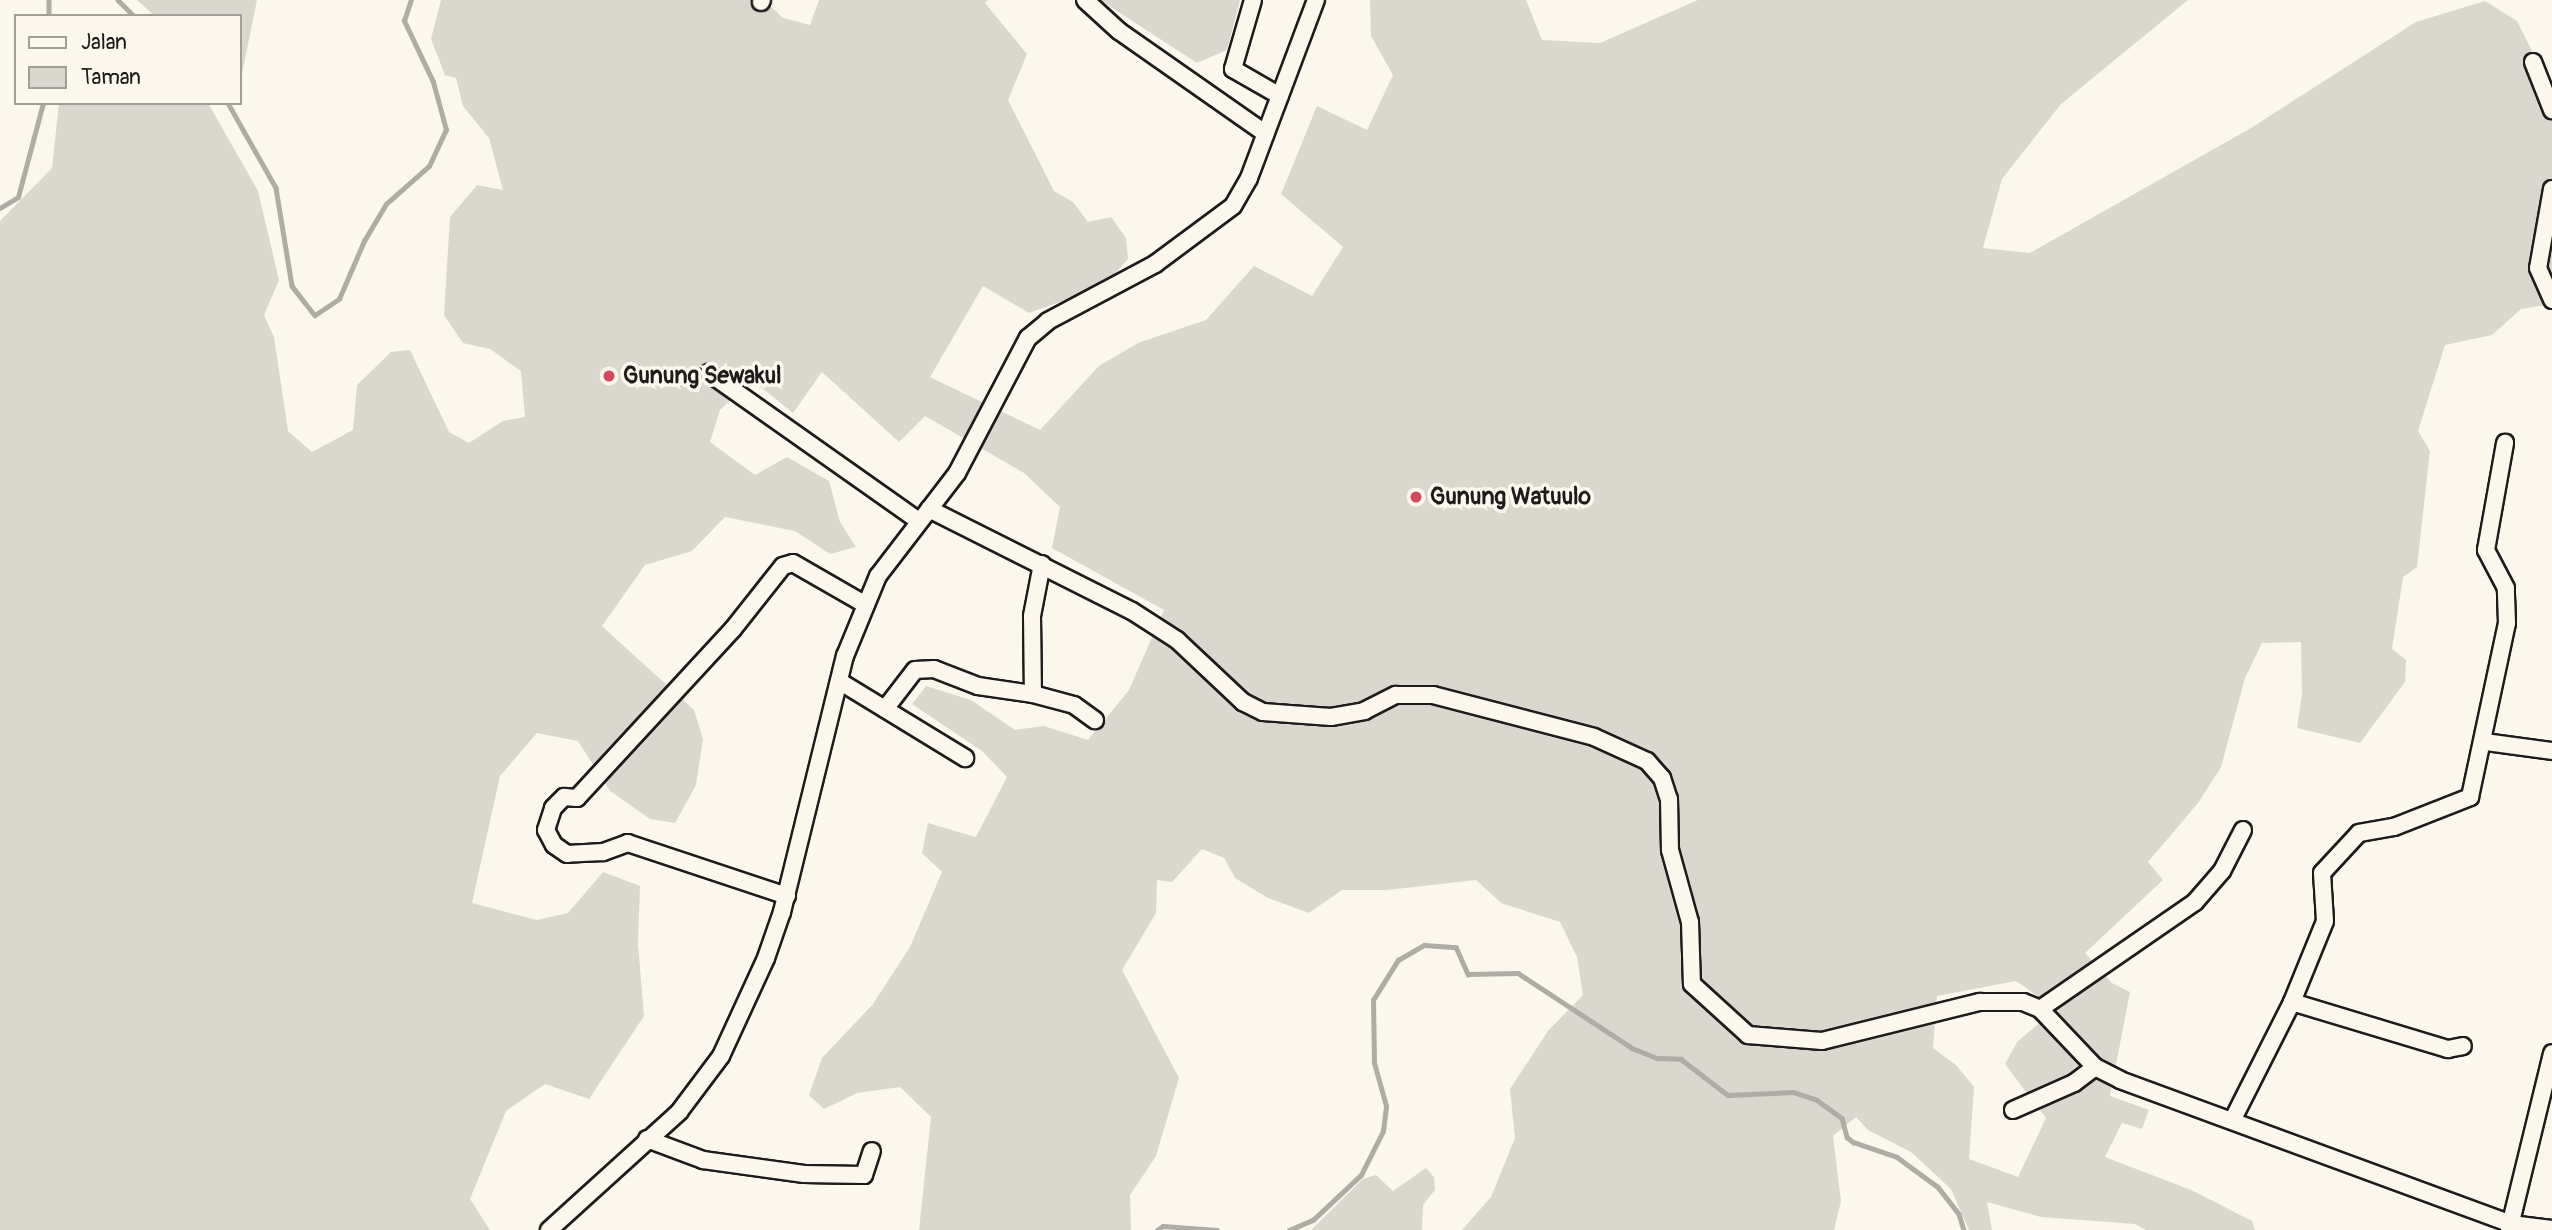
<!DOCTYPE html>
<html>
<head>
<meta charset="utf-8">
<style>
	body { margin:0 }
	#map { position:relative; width:2552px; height:1230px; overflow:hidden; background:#fbf7ec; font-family:Pangolin,sans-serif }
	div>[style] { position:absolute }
	.green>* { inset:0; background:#dad7ce }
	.stream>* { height:4.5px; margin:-2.25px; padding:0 2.25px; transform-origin:2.25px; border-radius:2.25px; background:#afaca5 }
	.roads { filter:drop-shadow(2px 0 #1c1c1c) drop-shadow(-2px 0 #1c1c1c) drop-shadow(0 2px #1c1c1c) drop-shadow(0 -2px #1c1c1c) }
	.minor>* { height:16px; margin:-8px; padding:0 8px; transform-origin:8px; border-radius:8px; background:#fbf7ec }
	.dots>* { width:19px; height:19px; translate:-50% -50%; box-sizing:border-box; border:4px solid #fbf7ec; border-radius:50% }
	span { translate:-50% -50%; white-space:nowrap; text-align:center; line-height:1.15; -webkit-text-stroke:7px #fbf7ec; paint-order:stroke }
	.poi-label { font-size:23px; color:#1c1c1c; font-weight:700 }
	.left { translate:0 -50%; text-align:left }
	.legend { position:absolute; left:14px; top:14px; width:228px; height:91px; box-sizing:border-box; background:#fbf7ec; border:2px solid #a29f99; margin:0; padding:9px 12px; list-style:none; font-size:21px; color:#1c1c1c }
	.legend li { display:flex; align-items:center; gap:14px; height:35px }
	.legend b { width:35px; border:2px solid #a29f99 }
</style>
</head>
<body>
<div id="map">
	<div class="green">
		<div style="clip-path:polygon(137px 0,257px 0,240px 83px,240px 16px,155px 16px)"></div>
		<div style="clip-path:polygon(evenodd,441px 0,764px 0,783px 18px,810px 25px,819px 0,988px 0,985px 3px,1027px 54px,1008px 100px,1054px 191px,1073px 202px,1088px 222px,1111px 217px,1126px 238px,1128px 259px,1104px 286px,1029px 313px,983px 286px,930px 377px,1040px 430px,1099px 366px,1138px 343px,1206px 320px,1254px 266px,1312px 296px,1343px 247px,1281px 194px,1317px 106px,1367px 130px,1393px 75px,1371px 36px,1370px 0,1526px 0,1542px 40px,1600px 43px,1698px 0,2188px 0,2061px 104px,2002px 179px,1983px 248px,2030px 253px,2251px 128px,2416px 22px,2485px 1px,2517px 21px,2552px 90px,2552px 304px,2521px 309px,2492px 335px,2445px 345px,2418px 431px,2430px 451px,2417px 567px,2403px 577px,2392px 649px,2406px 660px,2405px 682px,2360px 743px,2297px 728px,2302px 694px,2301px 642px,2262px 643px,2245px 678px,2221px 767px,2198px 803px,2148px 862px,2163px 880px,2085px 953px,2112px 983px,2130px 992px,2110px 1096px,2149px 1110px,2142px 1129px,2122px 1123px,2105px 1157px,2191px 1190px,2252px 1221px,2255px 1230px,2146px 1230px,2135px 1224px,2041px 1217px,1987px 1202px,1992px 1230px,1969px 1230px,1951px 1189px,1911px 1152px,1868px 1130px,1856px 1117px,1833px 1136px,1841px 1201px,1834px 1230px,1462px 1230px,1491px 1197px,1515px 1138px,1510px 1089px,1548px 1031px,1583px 995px,1577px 957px,1560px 922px,1501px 903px,1476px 880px,1387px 890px,1342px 890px,1309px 913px,1268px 898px,1235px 878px,1224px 858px,1202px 849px,1172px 882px,1157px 880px,1156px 913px,1122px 970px,1179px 1078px,1156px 1156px,1130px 1195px,1131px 1230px,919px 1230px,931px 1117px,900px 1087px,857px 1093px,824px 1109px,809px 1095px,822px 1058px,873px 1004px,910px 947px,942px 872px,922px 853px,928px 823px,976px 837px,1007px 777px,982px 751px,912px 704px,926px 686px,971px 700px,1015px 730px,1044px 726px,1088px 740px,1129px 690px,1164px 610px,1052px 548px,1060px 507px,1024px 473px,925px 416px,899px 442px,822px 372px,793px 413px,752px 380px,720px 410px,710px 442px,755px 475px,787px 457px,829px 481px,840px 522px,856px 547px,830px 554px,795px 531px,725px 517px,692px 551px,645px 565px,602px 626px,694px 710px,703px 739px,696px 785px,675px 823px,650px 819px,610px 791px,578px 741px,537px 733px,500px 776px,472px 903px,537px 920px,568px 913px,603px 872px,640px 886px,638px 944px,644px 1016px,589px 1099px,545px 1084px,506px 1111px,470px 1199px,490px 1230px,0 1230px,0 221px,52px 168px,59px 103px,208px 103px,258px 191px,279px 280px,264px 315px,274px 337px,288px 431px,312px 452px,353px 430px,357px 385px,391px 352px,410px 350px,449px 432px,469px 443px,503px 421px,525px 417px,521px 371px,490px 349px,463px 343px,444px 315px,450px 217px,477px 185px,503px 190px,489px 138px,463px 106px,456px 78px,445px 75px,431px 39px,441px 0,2016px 981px,2056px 1009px,2017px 1042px,2005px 1064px,2046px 1118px,2018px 1177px,1969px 1159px,1974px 1087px,1956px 1065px,1933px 1048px,1937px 996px,2016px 981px)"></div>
		<div style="clip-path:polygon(1100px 0,1240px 0,1227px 50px,1197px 63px)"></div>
		<div style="clip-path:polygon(1426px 1168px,1434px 1177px,1435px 1190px,1423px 1205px,1422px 1230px,1311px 1230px,1363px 1179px,1376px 1175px,1393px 1191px)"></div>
	</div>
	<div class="stream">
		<div style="left:49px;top:0;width:16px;rotate:90deg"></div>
		<div style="left:118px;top:0;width:23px;rotate:45deg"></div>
		<div style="left:228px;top:103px;width:98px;rotate:60.5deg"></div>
		<div style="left:276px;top:188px;width:99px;rotate:80.7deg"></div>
		<div style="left:292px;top:286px;width:37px;rotate:52deg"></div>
		<div style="left:315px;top:315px;width:29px;rotate:-34deg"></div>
		<div style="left:339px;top:299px;width:63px;rotate:-66.7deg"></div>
		<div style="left:364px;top:241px;width:43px;rotate:-59.3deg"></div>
		<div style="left:386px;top:204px;width:57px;rotate:-41.5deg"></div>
		<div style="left:429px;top:166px;width:40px;rotate:-65deg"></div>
		<div style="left:446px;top:130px;width:50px;rotate:-105.2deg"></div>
		<div style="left:433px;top:82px;width:68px;rotate:-115.4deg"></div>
		<div style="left:404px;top:21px;width:22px;rotate:-72deg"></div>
		<div style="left:0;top:208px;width:21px;rotate:-31deg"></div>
		<div style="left:18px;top:197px;width:97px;rotate:-75.1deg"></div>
		<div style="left:1157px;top:1230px;width:7px;rotate:-34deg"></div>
		<div style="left:1163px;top:1226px;width:54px;rotate:4.2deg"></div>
		<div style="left:1289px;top:1230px;width:26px;rotate:-23deg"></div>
		<div style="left:1313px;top:1220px;width:66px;rotate:-43.2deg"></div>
		<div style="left:1361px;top:1175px;width:49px;rotate:-63.4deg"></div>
		<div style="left:1383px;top:1131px;width:25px;rotate:-83deg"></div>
		<div style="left:1386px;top:1106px;width:45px;rotate:-105.6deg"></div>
		<div style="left:1374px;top:1063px;width:63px;rotate:-90.9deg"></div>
		<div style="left:1373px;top:1000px;width:47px;rotate:-58deg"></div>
		<div style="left:1398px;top:960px;width:30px;rotate:-30deg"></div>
		<div style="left:1424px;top:945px;width:32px;rotate:4deg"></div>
		<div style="left:1456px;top:947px;width:30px;rotate:66deg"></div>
		<div style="left:1468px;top:974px;width:50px;rotate:-1.1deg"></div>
		<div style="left:1518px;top:973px;width:136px;rotate:33.3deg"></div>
		<div style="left:1632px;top:1048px;width:27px;rotate:22deg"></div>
		<div style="left:1657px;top:1058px;width:24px;rotate:2deg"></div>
		<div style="left:1681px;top:1059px;width:59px;rotate:37.5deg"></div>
		<div style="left:1728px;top:1095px;width:65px;rotate:-2.6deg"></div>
		<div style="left:1793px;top:1092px;width:25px;rotate:18deg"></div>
		<div style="left:1817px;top:1100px;width:31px;rotate:36deg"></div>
		<div style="left:1842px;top:1118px;width:20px;rotate:75deg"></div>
		<div style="left:1847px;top:1137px;width:8px;rotate:40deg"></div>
		<div style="left:1853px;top:1142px;width:46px;rotate:18.8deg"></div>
		<div style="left:1897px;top:1157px;width:51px;rotate:36.2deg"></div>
		<div style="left:1938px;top:1187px;width:34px;rotate:52deg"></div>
		<div style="left:1959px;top:1214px;width:17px;rotate:73deg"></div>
	</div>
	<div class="roads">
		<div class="minor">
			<div style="left:1085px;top:0;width:46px;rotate:42.4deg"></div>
			<div style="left:1119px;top:31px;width:179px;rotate:35deg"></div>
			<div style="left:1253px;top:0;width:72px;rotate:106.2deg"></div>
			<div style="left:1233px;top:69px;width:54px;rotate:29.9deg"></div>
			<div style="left:761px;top:2px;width:2px;rotate:-63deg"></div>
			<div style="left:2533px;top:62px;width:52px;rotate:68.4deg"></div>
			<div style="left:2552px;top:189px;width:80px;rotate:100deg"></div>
			<div style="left:2538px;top:268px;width:35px;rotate:66deg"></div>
			<div style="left:709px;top:373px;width:257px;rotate:35.2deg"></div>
			<div style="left:929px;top:509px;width:227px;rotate:26.7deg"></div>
			<div style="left:1132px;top:611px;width:54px;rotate:32.8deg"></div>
			<div style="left:1177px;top:640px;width:91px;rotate:43.2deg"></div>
			<div style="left:1243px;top:702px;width:22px;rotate:27deg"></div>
			<div style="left:1263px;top:712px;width:68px;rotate:4.2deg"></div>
			<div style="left:1331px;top:717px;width:34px;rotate:-10deg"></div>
			<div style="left:1364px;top:711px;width:36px;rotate:-27deg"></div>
			<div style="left:1396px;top:695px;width:37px"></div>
			<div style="left:1433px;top:695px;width:166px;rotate:14.6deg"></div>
			<div style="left:1594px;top:737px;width:58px;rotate:24.4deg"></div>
			<div style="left:1647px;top:761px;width:23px;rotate:49deg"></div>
			<div style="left:1662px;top:778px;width:22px;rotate:72deg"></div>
			<div style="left:1669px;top:799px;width:51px;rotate:88.9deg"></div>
			<div style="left:1670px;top:850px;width:75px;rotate:74.5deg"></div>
			<div style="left:1690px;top:922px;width:62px;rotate:88.2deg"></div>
			<div style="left:1692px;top:984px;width:76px;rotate:42.3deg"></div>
			<div style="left:1748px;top:1035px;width:74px;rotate:4.6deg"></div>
			<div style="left:1822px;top:1041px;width:163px;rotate:-13.9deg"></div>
			<div style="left:1980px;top:1002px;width:43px"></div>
			<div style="left:2023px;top:1002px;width:18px;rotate:22deg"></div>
			<div style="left:2040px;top:1009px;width:80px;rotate:46.5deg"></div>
			<div style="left:2095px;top:1067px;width:28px;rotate:27deg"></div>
			<div style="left:2120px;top:1080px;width:417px;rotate:20.2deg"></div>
			<div style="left:2511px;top:1224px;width:41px;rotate:7deg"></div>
			<div style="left:1042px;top:564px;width:53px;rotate:100.9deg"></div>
			<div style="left:1032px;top:616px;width:78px;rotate:89.3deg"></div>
			<div style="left:1033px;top:694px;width:42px;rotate:15deg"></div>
			<div style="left:1074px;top:705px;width:26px;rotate:36deg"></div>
			<div style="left:839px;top:681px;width:148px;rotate:31.4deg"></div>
			<div style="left:885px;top:709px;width:49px;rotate:-52.4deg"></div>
			<div style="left:915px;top:670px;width:19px;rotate:-3deg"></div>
			<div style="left:934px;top:669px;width:47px;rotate:21.1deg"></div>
			<div style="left:978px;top:686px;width:56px;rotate:8.3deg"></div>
			<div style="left:2485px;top:742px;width:68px;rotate:7.7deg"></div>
			<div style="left:787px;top:896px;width:168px;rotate:-161.6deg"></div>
			<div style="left:628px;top:843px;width:27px;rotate:160deg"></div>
			<div style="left:603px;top:852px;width:36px;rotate:177deg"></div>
			<div style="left:567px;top:854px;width:16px;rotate:-145deg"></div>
			<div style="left:554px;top:845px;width:17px;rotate:-118deg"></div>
			<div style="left:546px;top:830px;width:23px;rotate:-72deg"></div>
			<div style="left:553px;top:808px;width:16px;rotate:-45deg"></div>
			<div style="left:564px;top:797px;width:13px;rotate:4deg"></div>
			<div style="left:577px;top:798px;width:230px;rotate:-47.3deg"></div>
			<div style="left:733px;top:629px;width:80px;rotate:-51.6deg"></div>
			<div style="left:783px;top:566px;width:10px;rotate:-17deg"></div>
			<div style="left:793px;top:563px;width:84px;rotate:29.9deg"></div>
			<div style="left:2292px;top:1002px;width:163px;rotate:16.8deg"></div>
			<div style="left:2448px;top:1049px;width:15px;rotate:-11deg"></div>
			<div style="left:2040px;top:1009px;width:188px;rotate:-34.6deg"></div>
			<div style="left:2195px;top:902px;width:41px;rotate:-48.9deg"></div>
			<div style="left:2222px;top:871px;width:46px;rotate:-62.9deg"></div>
			<div style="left:2013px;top:1110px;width:67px;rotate:-23.9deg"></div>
			<div style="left:2074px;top:1083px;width:26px;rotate:-37deg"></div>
			<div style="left:2233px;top:1119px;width:131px;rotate:-63.2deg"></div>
			<div style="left:2292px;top:1002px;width:87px;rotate:-67.8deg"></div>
			<div style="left:2325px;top:921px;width:48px;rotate:-93.6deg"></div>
			<div style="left:2322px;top:873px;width:54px;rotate:-47.2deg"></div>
			<div style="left:2359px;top:833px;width:36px;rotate:-10deg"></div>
			<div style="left:2394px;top:827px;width:82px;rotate:-21.5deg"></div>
			<div style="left:2470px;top:797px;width:178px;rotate:-78deg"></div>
			<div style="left:2507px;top:623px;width:35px;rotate:-92deg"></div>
			<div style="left:2506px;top:588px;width:43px;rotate:-117.8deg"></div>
			<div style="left:2486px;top:550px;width:109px;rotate:-79.9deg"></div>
			<div style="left:647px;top:1139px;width:60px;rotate:20.6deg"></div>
			<div style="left:703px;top:1160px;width:102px;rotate:7.9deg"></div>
			<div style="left:804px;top:1174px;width:60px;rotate:1deg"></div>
			<div style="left:864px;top:1175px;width:25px;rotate:-72deg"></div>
			<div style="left:549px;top:1230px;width:176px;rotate:-42.2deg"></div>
			<div style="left:679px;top:1112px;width:70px;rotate:-53.1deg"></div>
			<div style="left:721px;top:1056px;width:108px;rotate:-65.3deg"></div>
			<div style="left:766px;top:958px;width:49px;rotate:-70.8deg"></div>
			<div style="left:782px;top:912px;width:264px;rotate:-76.2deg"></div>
			<div style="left:845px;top:656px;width:87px;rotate:-67.6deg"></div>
			<div style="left:878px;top:576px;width:130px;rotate:-52.5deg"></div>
			<div style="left:957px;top:473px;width:153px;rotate:-62.3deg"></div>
			<div style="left:1028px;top:338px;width:26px;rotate:-40deg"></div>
			<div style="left:1048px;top:321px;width:121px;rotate:-28deg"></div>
			<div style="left:1155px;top:264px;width:97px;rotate:-36.6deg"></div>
			<div style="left:1233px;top:206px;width:32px;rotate:-60deg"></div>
			<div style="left:1249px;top:178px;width:190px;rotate:-69.4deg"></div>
			<div style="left:2509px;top:1230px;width:182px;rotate:-76.3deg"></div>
		</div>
	</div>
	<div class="dots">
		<div style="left:609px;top:376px;background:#d1495b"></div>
		<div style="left:1416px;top:497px;background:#d1495b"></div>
	</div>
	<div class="poi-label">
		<span class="left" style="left:623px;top:376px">Gunung Sewakul</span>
		<span class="left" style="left:1430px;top:497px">Gunung Watuulo</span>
	</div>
	<ul class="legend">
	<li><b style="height:9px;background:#fbf7ec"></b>Jalan</li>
	<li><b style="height:19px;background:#dad7ce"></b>Taman</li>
	</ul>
</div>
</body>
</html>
